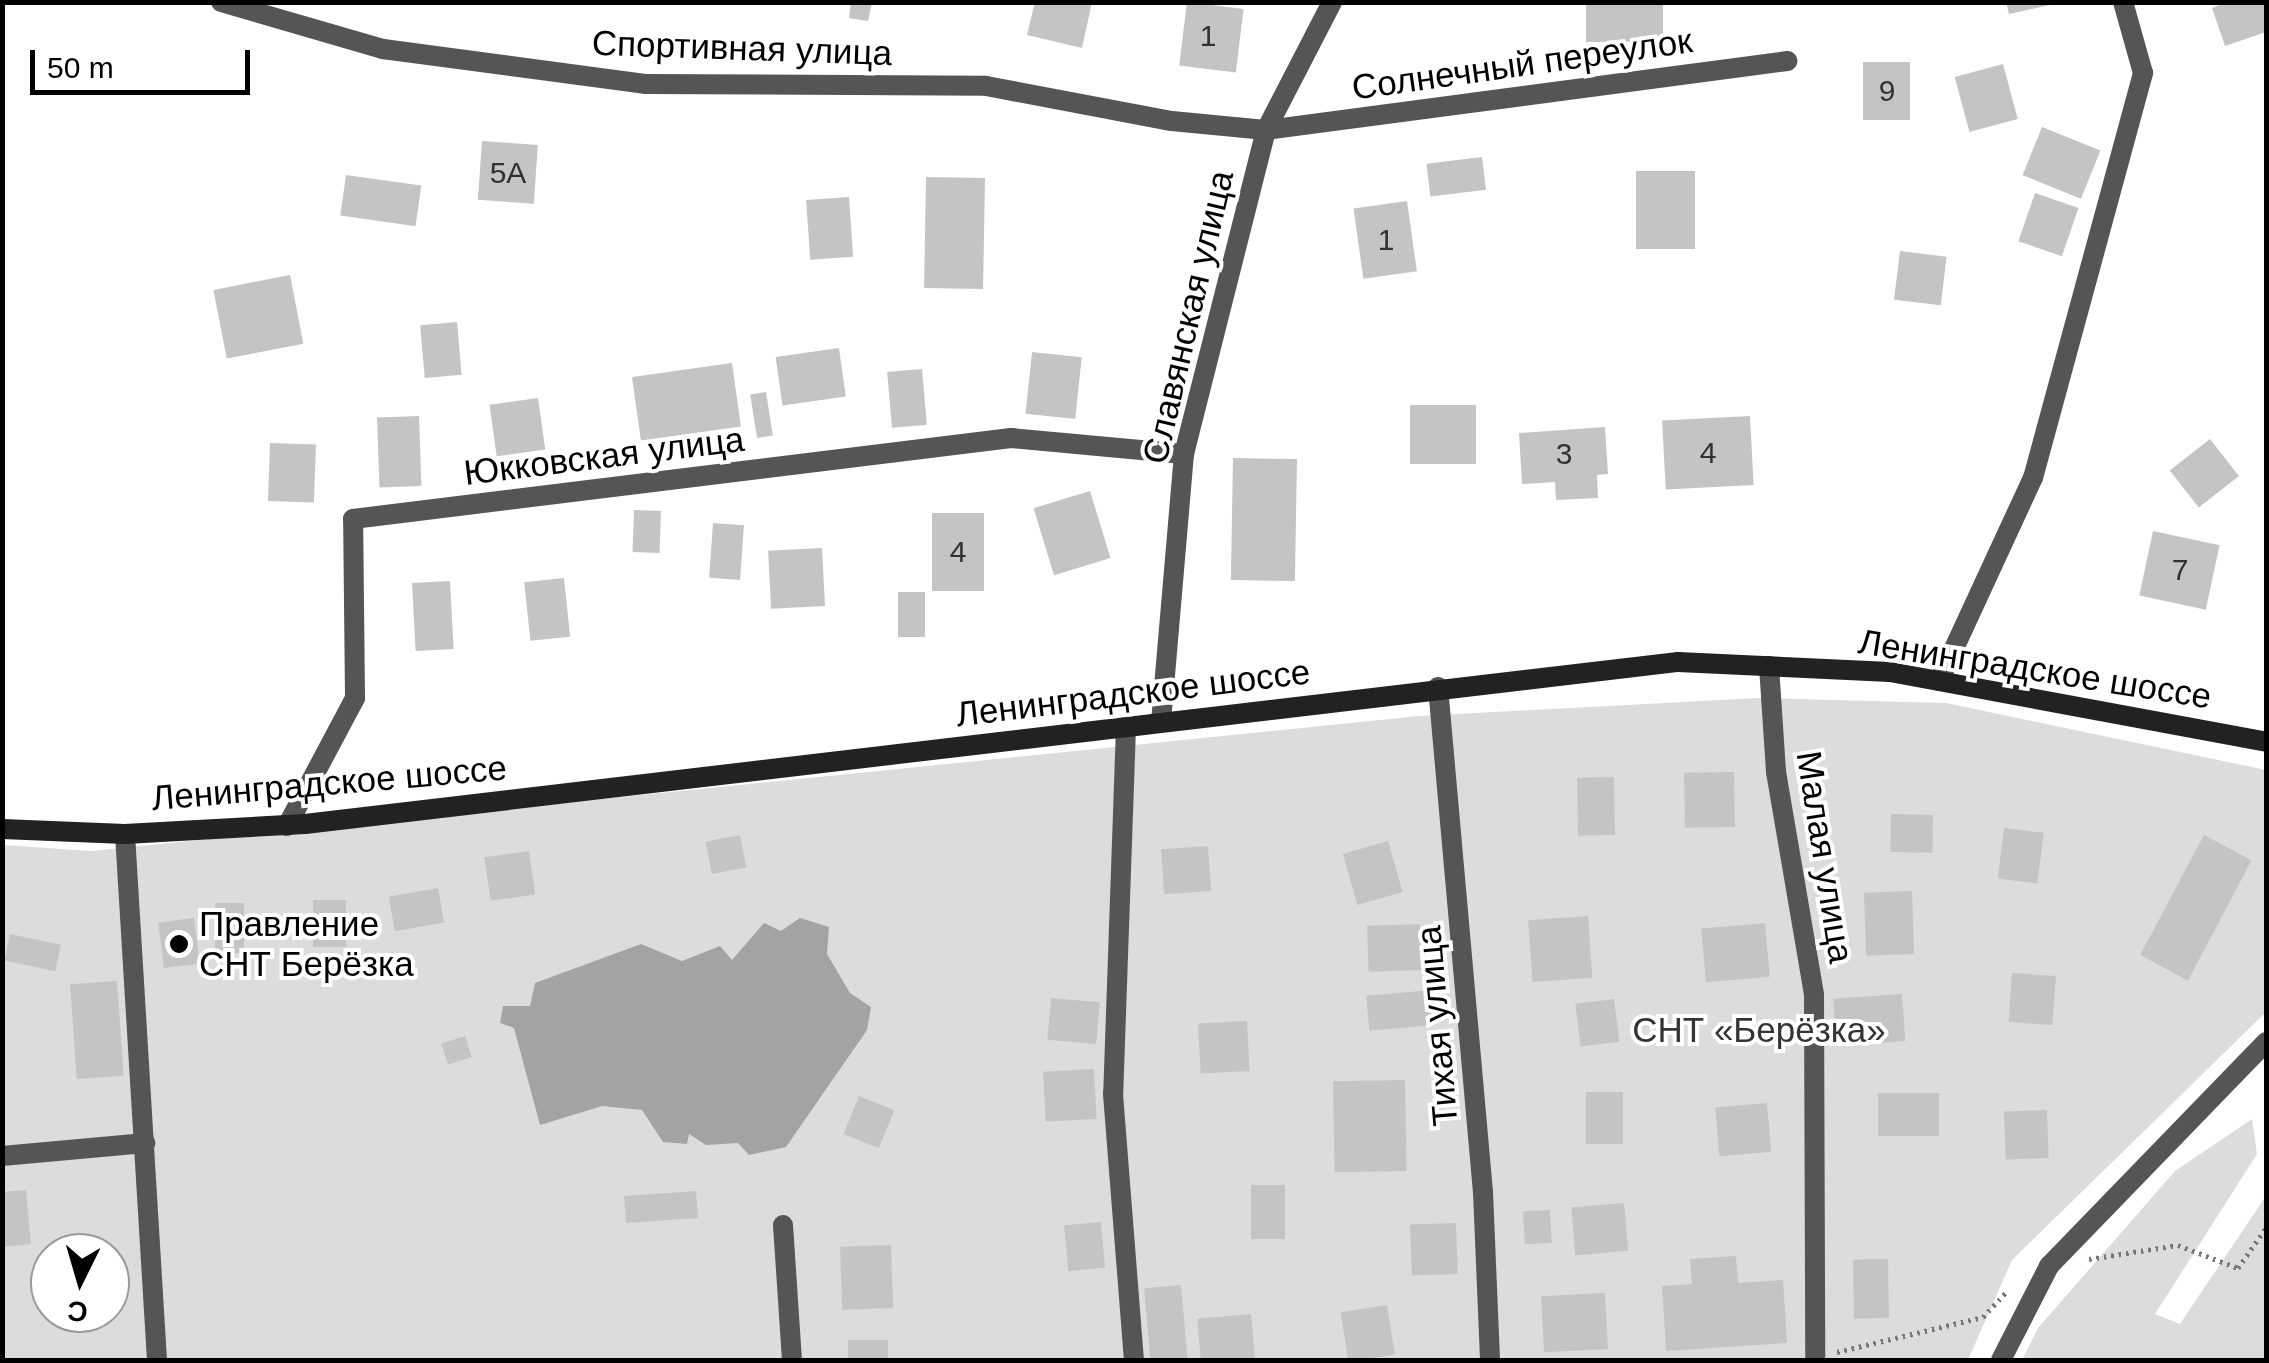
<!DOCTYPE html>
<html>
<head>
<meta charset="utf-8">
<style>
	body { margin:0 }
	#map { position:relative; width:2269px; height:1363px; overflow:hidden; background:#fff; font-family:Arial,sans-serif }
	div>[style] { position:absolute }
	.green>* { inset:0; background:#dcdcdc }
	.water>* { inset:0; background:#a3a3a3 }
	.building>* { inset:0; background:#c4c4c4; transform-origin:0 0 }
	.path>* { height:5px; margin-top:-2.5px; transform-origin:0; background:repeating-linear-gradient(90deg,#777 0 2.5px,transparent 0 7.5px) }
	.street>* { height:20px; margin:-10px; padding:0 10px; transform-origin:10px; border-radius:10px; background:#555 }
	.secondary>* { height:20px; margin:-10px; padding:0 10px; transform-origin:10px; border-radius:10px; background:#222 }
	.dots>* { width:28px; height:28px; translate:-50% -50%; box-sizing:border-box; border:5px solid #fff; border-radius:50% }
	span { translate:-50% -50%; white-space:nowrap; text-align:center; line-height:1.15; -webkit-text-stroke:8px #fff; paint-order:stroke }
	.number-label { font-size:30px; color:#313131 }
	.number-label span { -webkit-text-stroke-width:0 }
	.street-label { font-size:35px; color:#000 }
	.poi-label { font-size:35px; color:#000 }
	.left { translate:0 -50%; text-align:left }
	.park-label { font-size:35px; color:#333 }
	.frame { position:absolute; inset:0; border:5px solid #000; pointer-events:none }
	.north { position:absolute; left:30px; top:1233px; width:100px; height:100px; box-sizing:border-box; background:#fff; border:2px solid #999; border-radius:50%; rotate:185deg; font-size:28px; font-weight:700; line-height:40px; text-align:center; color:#000 }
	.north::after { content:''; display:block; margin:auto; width:35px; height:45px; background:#000; clip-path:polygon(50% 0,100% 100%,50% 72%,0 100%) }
	.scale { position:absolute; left:30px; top:50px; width:220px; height:45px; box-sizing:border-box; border:5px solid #000; border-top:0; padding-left:12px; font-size:30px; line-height:35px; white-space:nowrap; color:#000; -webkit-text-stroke:8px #fff; paint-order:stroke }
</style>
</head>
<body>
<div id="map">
	<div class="green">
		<div style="clip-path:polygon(evenodd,1758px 698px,1946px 703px,2266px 770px,2266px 1012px,2012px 1260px,1968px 1360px,3px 1360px,2px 845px,91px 851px,1419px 716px,1758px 698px,50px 1253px,110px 1253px,110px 1313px,50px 1313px,50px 1253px)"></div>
		<div style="clip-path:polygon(2252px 1119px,2257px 1154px,2155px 1314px,2180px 1324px,2266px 1196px,2266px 1360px,2022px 1360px,2038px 1328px,2175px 1171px)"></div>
	</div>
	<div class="water">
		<div style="clip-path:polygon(800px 918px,829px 927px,827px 954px,850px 993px,871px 1007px,867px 1030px,786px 1147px,749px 1155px,738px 1143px,706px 1145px,689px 1134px,687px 1144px,663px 1142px,642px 1110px,602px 1106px,540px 1125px,514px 1028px,500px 1023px,503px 1006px,530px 1006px,535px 983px,641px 944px,682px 961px,720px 946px,732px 960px,764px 923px,781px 931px)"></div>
	</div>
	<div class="building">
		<div style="clip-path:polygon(851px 2px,872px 2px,868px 21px,849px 18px)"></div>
		<div style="clip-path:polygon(1035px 2px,1092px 2px,1082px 48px,1027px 35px)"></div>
		<div style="left:1187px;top:2px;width:57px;height:64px;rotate:7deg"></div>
		<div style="left:1586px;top:2px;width:77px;height:40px"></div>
		<div style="clip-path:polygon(2006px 2px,2055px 2px,2055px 4px,2009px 14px)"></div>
		<div style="clip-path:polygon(2227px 2px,2266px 2px,2266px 32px,2225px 46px,2212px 8px)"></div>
		<div style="left:1863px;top:62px;width:47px;height:58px"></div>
		<div style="left:2003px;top:64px;width:57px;height:50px;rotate:75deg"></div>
		<div style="left:2042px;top:127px;width:63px;height:52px;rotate:22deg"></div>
		<div style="left:482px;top:141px;width:56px;height:59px;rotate:4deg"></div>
		<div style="left:1482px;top:157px;width:33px;height:56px;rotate:83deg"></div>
		<div style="left:1636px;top:171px;width:59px;height:78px"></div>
		<div style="left:346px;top:175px;width:76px;height:41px;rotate:8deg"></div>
		<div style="left:926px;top:177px;width:59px;height:111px;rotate:1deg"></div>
		<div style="left:2035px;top:193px;width:46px;height:51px;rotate:19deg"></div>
		<div style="left:849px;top:197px;width:60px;height:43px;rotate:86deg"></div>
		<div style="left:1407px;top:201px;width:71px;height:54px;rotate:82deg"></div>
		<div style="left:1900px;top:251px;width:47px;height:49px;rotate:7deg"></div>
		<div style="left:290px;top:275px;width:70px;height:78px;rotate:79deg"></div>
		<div style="left:457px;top:322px;width:53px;height:37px;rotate:85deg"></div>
		<div style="left:839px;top:348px;width:49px;height:64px;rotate:82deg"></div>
		<div style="left:1032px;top:352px;width:50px;height:62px;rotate:6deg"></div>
		<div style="left:732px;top:363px;width:64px;height:101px;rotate:82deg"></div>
		<div style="left:922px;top:369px;width:56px;height:35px;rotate:85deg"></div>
		<div style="left:766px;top:392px;width:44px;height:16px;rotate:81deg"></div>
		<div style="left:538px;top:398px;width:52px;height:49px;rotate:82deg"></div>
		<div style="left:1410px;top:405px;width:66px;height:59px"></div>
		<div style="left:419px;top:416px;width:70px;height:42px;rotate:88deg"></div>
		<div style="left:1750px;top:416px;width:69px;height:88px;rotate:87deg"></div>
		<div style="clip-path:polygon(1605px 427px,1608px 474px,1597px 475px,1598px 498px,1556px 500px,1555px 482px,1522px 484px,1519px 433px)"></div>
		<div style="left:2210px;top:439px;width:47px;height:51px;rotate:52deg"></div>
		<div style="left:270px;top:443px;width:46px;height:58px;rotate:2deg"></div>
		<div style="left:1233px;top:458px;width:64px;height:122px;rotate:1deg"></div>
		<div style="left:1090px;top:491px;width:70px;height:59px;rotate:73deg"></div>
		<div style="left:634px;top:510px;width:27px;height:42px;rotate:2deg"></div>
		<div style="left:932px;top:513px;width:52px;height:78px"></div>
		<div style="left:713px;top:523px;width:31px;height:55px;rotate:4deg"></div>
		<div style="left:2153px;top:531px;width:68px;height:66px;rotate:12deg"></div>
		<div style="left:822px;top:548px;width:58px;height:54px;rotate:87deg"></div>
		<div style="left:564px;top:578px;width:59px;height:40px;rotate:84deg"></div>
		<div style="left:450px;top:581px;width:68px;height:38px;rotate:87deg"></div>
		<div style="left:898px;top:592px;width:27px;height:45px"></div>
		<div style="left:1734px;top:772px;width:55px;height:50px;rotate:89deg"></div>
		<div style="left:1614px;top:777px;width:58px;height:37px;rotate:89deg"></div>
		<div style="left:1891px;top:814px;width:42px;height:38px;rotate:1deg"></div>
		<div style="left:2004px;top:828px;width:40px;height:51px;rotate:7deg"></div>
		<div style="left:740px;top:835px;width:33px;height:35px;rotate:79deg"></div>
		<div style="left:2204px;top:835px;width:54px;height:136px;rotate:28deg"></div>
		<div style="left:1388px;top:841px;width:53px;height:47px;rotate:74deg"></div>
		<div style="left:1208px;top:846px;width:45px;height:47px;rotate:86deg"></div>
		<div style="left:529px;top:851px;width:44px;height:45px;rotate:82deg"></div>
		<div style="left:438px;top:888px;width:35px;height:50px;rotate:80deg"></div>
		<div style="left:1912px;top:891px;width:63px;height:48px;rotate:88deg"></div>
		<div style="left:313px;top:900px;width:33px;height:47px"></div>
		<div style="left:215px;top:903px;width:29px;height:50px"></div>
		<div style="left:1588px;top:916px;width:62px;height:60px;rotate:86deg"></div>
		<div style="left:194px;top:918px;width:46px;height:36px;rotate:83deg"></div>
		<div style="left:1765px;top:923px;width:54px;height:64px;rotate:85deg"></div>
		<div style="left:1420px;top:924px;width:46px;height:53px;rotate:88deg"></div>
		<div style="left:10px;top:934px;width:52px;height:27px;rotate:12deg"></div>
		<div style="left:2012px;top:973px;width:44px;height:49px;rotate:4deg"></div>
		<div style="left:117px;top:981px;width:95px;height:47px;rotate:86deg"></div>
		<div style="left:1433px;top:990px;width:35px;height:67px;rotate:85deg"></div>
		<div style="left:1902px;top:994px;width:47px;height:69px;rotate:86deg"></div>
		<div style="left:1051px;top:998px;width:49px;height:42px;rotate:5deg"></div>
		<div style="left:1614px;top:999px;width:43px;height:39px;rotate:83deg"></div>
		<div style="left:1247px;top:1021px;width:50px;height:49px;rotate:87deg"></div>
		<div style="left:465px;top:1036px;width:22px;height:25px;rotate:72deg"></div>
		<div style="left:1094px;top:1069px;width:50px;height:51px;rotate:87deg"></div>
		<div style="left:1405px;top:1080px;width:91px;height:72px;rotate:89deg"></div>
		<div style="left:1586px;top:1092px;width:37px;height:52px"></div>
		<div style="left:1878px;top:1093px;width:61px;height:43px"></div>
		<div style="left:859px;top:1096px;width:38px;height:41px;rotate:22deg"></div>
		<div style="left:1767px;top:1103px;width:49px;height:52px;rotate:85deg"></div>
		<div style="left:2047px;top:1110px;width:48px;height:43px;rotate:88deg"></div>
		<div style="left:1251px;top:1185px;width:34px;height:54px"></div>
		<div style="clip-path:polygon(26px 1190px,31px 1244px,2px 1247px,2px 1192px)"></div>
		<div style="left:696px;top:1191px;width:27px;height:72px;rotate:86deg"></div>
		<div style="left:1624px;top:1203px;width:48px;height:53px;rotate:85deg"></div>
		<div style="left:1550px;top:1210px;width:33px;height:27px;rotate:87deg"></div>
		<div style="left:1101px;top:1222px;width:46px;height:37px;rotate:85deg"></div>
		<div style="left:1456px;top:1223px;width:51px;height:46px;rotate:88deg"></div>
		<div style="left:891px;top:1245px;width:63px;height:51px;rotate:88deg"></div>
		<div style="clip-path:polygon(1736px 1256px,1738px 1283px,1783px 1280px,1787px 1343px,1666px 1351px,1662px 1286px,1692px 1284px,1690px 1259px)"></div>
		<div style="left:1888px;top:1259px;width:59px;height:35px;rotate:89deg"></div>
		<div style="left:1181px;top:1285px;width:75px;height:37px;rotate:85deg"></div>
		<div style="left:1605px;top:1293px;width:56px;height:64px;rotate:87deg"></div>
		<div style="left:1387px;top:1305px;width:50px;height:47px;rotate:81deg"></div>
		<div style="left:1251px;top:1314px;width:46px;height:54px;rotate:85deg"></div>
		<div style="left:848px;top:1340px;width:40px;height:20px"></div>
	</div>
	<div class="path">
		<div style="left:2089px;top:1259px;width:90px;rotate:-8.9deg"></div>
		<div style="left:2178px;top:1245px;width:64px;rotate:21deg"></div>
		<div style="left:2238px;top:1268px;width:49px;rotate:-55deg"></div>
		<div style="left:1837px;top:1352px;width:150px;rotate:-13.5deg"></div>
		<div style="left:1983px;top:1317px;width:34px;rotate:-47deg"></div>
	</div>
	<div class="street">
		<div style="left:221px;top:2px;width:169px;rotate:16.2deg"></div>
		<div style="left:383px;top:49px;width:264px;rotate:7.6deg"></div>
		<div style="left:645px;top:84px;width:341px;rotate:0.3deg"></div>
		<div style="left:986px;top:86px;width:189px;rotate:10.7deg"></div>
		<div style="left:1172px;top:121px;width:94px;rotate:5.5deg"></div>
		<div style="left:1266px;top:130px;width:526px;rotate:-7.54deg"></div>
		<div style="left:1769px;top:666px;width:106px;rotate:86.2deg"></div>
		<div style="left:1776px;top:772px;width:226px;rotate:80.3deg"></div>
		<div style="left:1814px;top:995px;width:362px;rotate:89.8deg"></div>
		<div style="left:1939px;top:681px;width:224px;rotate:-65.2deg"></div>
		<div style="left:2033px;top:478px;width:420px;rotate:-74.8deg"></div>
		<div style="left:2143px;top:73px;width:74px;rotate:-105.7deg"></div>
		<div style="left:1438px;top:687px;width:507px;rotate:84.91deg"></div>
		<div style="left:1483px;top:1192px;width:168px;rotate:87.6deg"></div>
		<div style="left:1161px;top:722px;width:269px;rotate:-85.1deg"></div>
		<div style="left:1184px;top:454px;width:334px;rotate:-75.8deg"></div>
		<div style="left:1266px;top:130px;width:144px;rotate:-62.7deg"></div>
		<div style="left:1126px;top:727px;width:367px;rotate:92deg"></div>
		<div style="left:1113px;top:1094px;width:267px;rotate:85.5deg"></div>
		<div style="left:287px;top:826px;width:145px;rotate:-62deg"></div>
		<div style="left:355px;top:698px;width:179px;rotate:-90.6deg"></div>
		<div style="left:353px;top:519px;width:663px;rotate:-7.02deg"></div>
		<div style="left:1011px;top:438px;width:174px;rotate:5.3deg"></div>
		<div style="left:125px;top:834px;width:527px;rotate:86.52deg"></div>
		<div style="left:2px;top:1156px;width:144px;rotate:-5.2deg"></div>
		<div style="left:783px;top:1225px;width:135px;rotate:86.2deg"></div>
		<div style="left:2001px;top:1360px;width:106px;rotate:-62.9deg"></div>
		<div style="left:2049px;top:1266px;width:312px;rotate:-45.9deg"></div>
	</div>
	<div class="secondary">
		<div style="left:2px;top:829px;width:123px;rotate:2.3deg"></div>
		<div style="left:125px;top:834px;width:180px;rotate:-3.2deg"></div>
		<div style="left:305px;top:824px;width:1383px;rotate:-6.73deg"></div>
		<div style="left:1678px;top:662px;width:212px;rotate:2.7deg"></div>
		<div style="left:1890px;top:672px;width:382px;rotate:10.5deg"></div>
	</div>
	<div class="dots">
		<div style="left:179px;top:944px;background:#000"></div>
	</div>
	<div class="number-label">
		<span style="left:1208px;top:36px">1</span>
		<span style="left:1887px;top:91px">9</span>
		<span style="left:508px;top:173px">5А</span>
		<span style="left:1386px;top:240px">1</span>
		<span style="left:1708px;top:453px">4</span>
		<span style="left:1564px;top:454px">3</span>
		<span style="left:958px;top:552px">4</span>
		<span style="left:2180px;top:570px">7</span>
	</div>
	<div class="street-label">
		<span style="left:742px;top:48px;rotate:2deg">Спортивная улица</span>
		<span style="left:1522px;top:64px;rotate:-8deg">Солнечный переулок</span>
		<span style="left:1188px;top:317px;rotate:-77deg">Славянская улица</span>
		<span style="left:604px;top:456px;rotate:-7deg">Юкковская улица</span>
		<span style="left:2035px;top:669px;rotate:9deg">Ленинградское шоссе</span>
		<span style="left:1133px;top:693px;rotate:-7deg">Ленинградское шоссе</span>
		<span style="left:329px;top:783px;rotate:-5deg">Ленинградское шоссе</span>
		<span style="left:1825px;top:857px;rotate:81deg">Малая улица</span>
		<span style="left:1437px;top:1026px;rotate:-95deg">Тихая улица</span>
	</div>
	<div class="poi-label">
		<span class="left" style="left:199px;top:944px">Правление<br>СНТ Берёзка</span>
	</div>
	<div class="park-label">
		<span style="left:1759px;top:1030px">СНТ «Берёзка»</span>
	</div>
	<div class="frame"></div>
	<div class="north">С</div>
	<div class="scale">50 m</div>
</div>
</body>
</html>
